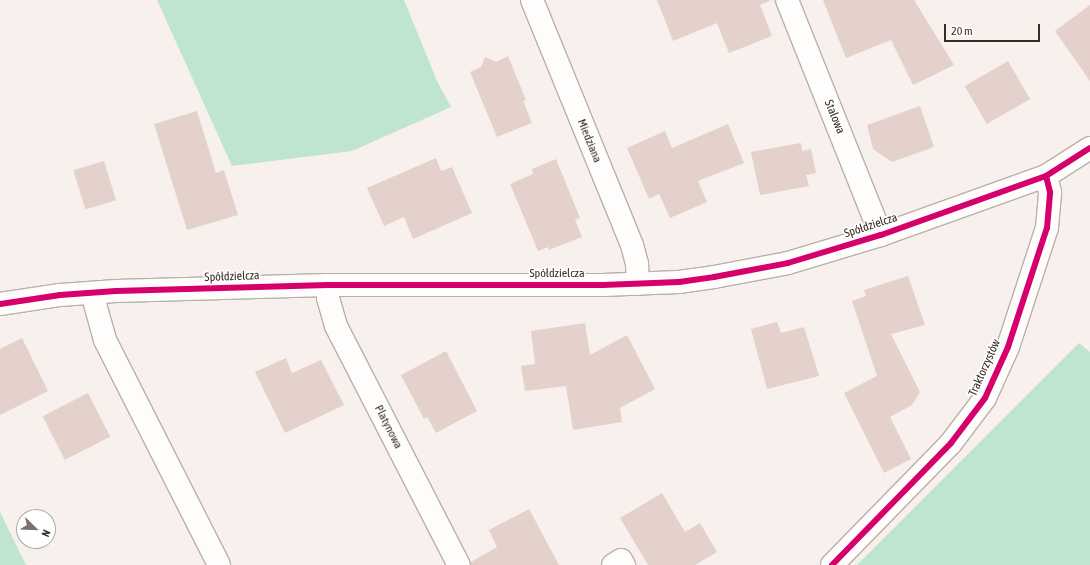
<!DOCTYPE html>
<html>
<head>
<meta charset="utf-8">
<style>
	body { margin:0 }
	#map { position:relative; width:1090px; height:565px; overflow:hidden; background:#f7f0ec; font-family:"Asap Condensed",sans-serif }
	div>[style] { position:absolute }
	.green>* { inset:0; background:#bfe5cf }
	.building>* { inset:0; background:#e4d1cb; transform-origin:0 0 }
	.roads { filter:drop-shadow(1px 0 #b9b0ab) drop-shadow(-1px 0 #b9b0ab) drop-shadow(0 1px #b9b0ab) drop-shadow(0 -1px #b9b0ab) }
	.minor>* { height:22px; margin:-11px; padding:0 11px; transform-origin:11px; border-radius:11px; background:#fefdfc }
	.cycleway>* { height:6px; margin:-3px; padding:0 3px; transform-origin:3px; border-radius:3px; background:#d6006c }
	span { translate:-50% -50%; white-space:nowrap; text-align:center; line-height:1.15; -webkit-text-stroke:3.5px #fff; paint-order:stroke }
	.street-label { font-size:12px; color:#382c25 }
	.north { position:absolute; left:16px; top:509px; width:40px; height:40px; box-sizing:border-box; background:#fff; border:1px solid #afaba8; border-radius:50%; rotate:113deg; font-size:11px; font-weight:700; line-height:16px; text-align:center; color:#382c25 }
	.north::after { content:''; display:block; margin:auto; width:14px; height:18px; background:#7b716b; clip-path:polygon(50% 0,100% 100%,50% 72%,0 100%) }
	.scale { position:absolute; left:944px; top:24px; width:96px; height:18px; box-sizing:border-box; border:2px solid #382c25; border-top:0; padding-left:5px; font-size:12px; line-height:14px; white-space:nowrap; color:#382c25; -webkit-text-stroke:3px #fff; paint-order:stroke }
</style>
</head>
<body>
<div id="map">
	<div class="green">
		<div style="clip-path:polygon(157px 0,404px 0,437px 81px,451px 107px,352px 151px,232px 166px)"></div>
		<div style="clip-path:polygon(1079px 343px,1090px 352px,1090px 565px,857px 565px)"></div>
		<div style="clip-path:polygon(0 512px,26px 565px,0 565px)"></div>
	</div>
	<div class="building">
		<div style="clip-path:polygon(657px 0,771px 0,760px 5px,772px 36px,729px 53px,717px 23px,673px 41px)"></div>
		<div style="clip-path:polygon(823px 0,914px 0,954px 65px,913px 85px,891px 40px,846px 58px)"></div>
		<div style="clip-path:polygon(1090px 5px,1090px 81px,1055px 31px)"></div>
		<div style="clip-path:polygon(508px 56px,526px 100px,523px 101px,532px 123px,497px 137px,470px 72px,481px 67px,485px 57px,496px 62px)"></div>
		<div style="left:1008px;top:61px;width:44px;height:50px;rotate:60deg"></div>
		<div style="clip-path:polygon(920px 106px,934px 147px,892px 162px,873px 149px,867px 125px)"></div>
		<div style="clip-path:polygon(197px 111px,216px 173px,224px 170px,238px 215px,187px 230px,154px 124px)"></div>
		<div style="clip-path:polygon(728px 124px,744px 163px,698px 181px,707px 202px,670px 218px,659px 194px,649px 199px,627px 148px,665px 131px,672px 148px)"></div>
		<div style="clip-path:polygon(801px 143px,802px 151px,811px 149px,816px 173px,806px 175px,809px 186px,760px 195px,751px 152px)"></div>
		<div style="clip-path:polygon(436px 158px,441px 171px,452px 167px,472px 213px,413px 239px,404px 217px,384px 226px,367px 188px)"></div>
		<div style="clip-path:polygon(556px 159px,580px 218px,575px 220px,582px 237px,549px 250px,548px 247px,538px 251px,510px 184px,533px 174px,532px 169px)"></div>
		<div style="left:104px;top:161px;width:41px;height:32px;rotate:73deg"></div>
		<div style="clip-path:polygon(908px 276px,925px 325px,891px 334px,920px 392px,912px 405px,890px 417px,911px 459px,884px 473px,844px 393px,877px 376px,852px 301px,866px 296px,864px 290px)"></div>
		<div style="clip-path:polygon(777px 322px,781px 333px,804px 327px,819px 376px,767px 389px,751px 329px)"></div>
		<div style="clip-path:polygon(585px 323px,590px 355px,627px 335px,655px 389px,620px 408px,622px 422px,573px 430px,566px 386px,525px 391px,521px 366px,535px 364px,531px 331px)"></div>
		<div style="clip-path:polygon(22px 338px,48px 391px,0 415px,0 349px)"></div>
		<div style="clip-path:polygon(446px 351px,477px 411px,436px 433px,427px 417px,424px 419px,401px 375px)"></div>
		<div style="clip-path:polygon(286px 358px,292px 373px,321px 360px,344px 405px,285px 433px,255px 372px)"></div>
		<div style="left:88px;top:393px;width:49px;height:51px;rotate:63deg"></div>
		<div style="clip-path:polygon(662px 493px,685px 532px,700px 523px,717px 552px,695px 565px,648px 565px,620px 518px)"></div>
		<div style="clip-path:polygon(529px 509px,559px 565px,471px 565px,471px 562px,497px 547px,489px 530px)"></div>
	</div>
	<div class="roads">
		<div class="minor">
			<div style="left:532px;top:0;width:265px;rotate:67.8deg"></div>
			<div style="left:632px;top:245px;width:20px;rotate:75deg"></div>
			<div style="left:637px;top:264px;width:20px;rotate:87deg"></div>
			<div style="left:787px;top:0;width:253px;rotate:68.2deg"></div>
			<div style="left:328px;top:285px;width:13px;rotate:90deg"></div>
			<div style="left:328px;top:298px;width:29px;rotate:74deg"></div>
			<div style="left:336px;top:326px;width:269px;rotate:62.8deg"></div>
			<div style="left:92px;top:293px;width:49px;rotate:74.5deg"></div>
			<div style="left:105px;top:340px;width:252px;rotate:63.1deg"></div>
			<div style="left:0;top:304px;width:61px;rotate:-8.5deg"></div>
			<div style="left:60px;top:295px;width:56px;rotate:-4.1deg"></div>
			<div style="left:116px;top:291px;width:212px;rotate:-1.6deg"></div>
			<div style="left:328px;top:285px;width:275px"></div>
			<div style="left:603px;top:285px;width:76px;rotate:-2.3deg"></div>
			<div style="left:679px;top:282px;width:35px;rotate:-8deg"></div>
			<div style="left:714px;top:277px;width:75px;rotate:-10.7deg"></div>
			<div style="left:788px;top:263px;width:97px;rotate:-16.8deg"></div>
			<div style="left:881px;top:235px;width:175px;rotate:-19.7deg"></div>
			<div style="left:1046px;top:176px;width:52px;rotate:-32.5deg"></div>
			<div style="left:613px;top:565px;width:9px;rotate:-32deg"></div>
			<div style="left:621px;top:560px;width:6px;rotate:59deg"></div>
			<div style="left:832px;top:565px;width:170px;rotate:-45.7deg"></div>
			<div style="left:951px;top:443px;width:56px;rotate:-52.9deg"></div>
			<div style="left:985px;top:398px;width:56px;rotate:-65.7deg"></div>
			<div style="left:1008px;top:347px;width:125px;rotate:-71.9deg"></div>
			<div style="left:1047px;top:228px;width:36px;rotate:-85deg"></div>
			<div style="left:1050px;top:192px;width:16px;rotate:-104deg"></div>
		</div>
	</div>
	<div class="cycleway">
		<div style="left:0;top:304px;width:61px;rotate:-8.5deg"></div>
		<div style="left:60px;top:295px;width:56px;rotate:-4.1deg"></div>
		<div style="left:116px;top:291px;width:212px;rotate:-1.6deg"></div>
		<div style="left:328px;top:285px;width:275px"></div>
		<div style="left:603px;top:285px;width:76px;rotate:-2.3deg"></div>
		<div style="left:679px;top:282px;width:35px;rotate:-8deg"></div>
		<div style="left:714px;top:277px;width:75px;rotate:-10.7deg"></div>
		<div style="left:788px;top:263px;width:97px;rotate:-16.8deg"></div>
		<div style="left:881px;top:235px;width:175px;rotate:-19.7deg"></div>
		<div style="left:1046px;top:176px;width:52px;rotate:-32.5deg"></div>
		<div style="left:832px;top:565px;width:170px;rotate:-45.7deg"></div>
		<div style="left:951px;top:443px;width:56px;rotate:-52.9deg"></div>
		<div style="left:985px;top:398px;width:56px;rotate:-65.7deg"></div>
		<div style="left:1008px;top:347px;width:125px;rotate:-71.9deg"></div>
		<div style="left:1047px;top:228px;width:36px;rotate:-85deg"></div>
		<div style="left:1050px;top:192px;width:16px;rotate:-104deg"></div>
	</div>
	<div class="street-label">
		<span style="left:834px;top:117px;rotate:68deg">Stalowa</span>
		<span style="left:589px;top:141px;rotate:68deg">Miedziana</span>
		<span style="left:871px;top:226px;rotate:-18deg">Spółdzielcza</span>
		<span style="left:557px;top:274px">Spółdzielcza</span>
		<span style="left:232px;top:277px;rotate:-2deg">Spółdzielcza</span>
		<span style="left:985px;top:368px;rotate:-66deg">Traktorzystów</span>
		<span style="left:388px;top:427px;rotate:63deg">Platynowa</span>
	</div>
	<div class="north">N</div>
	<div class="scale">20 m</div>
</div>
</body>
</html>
